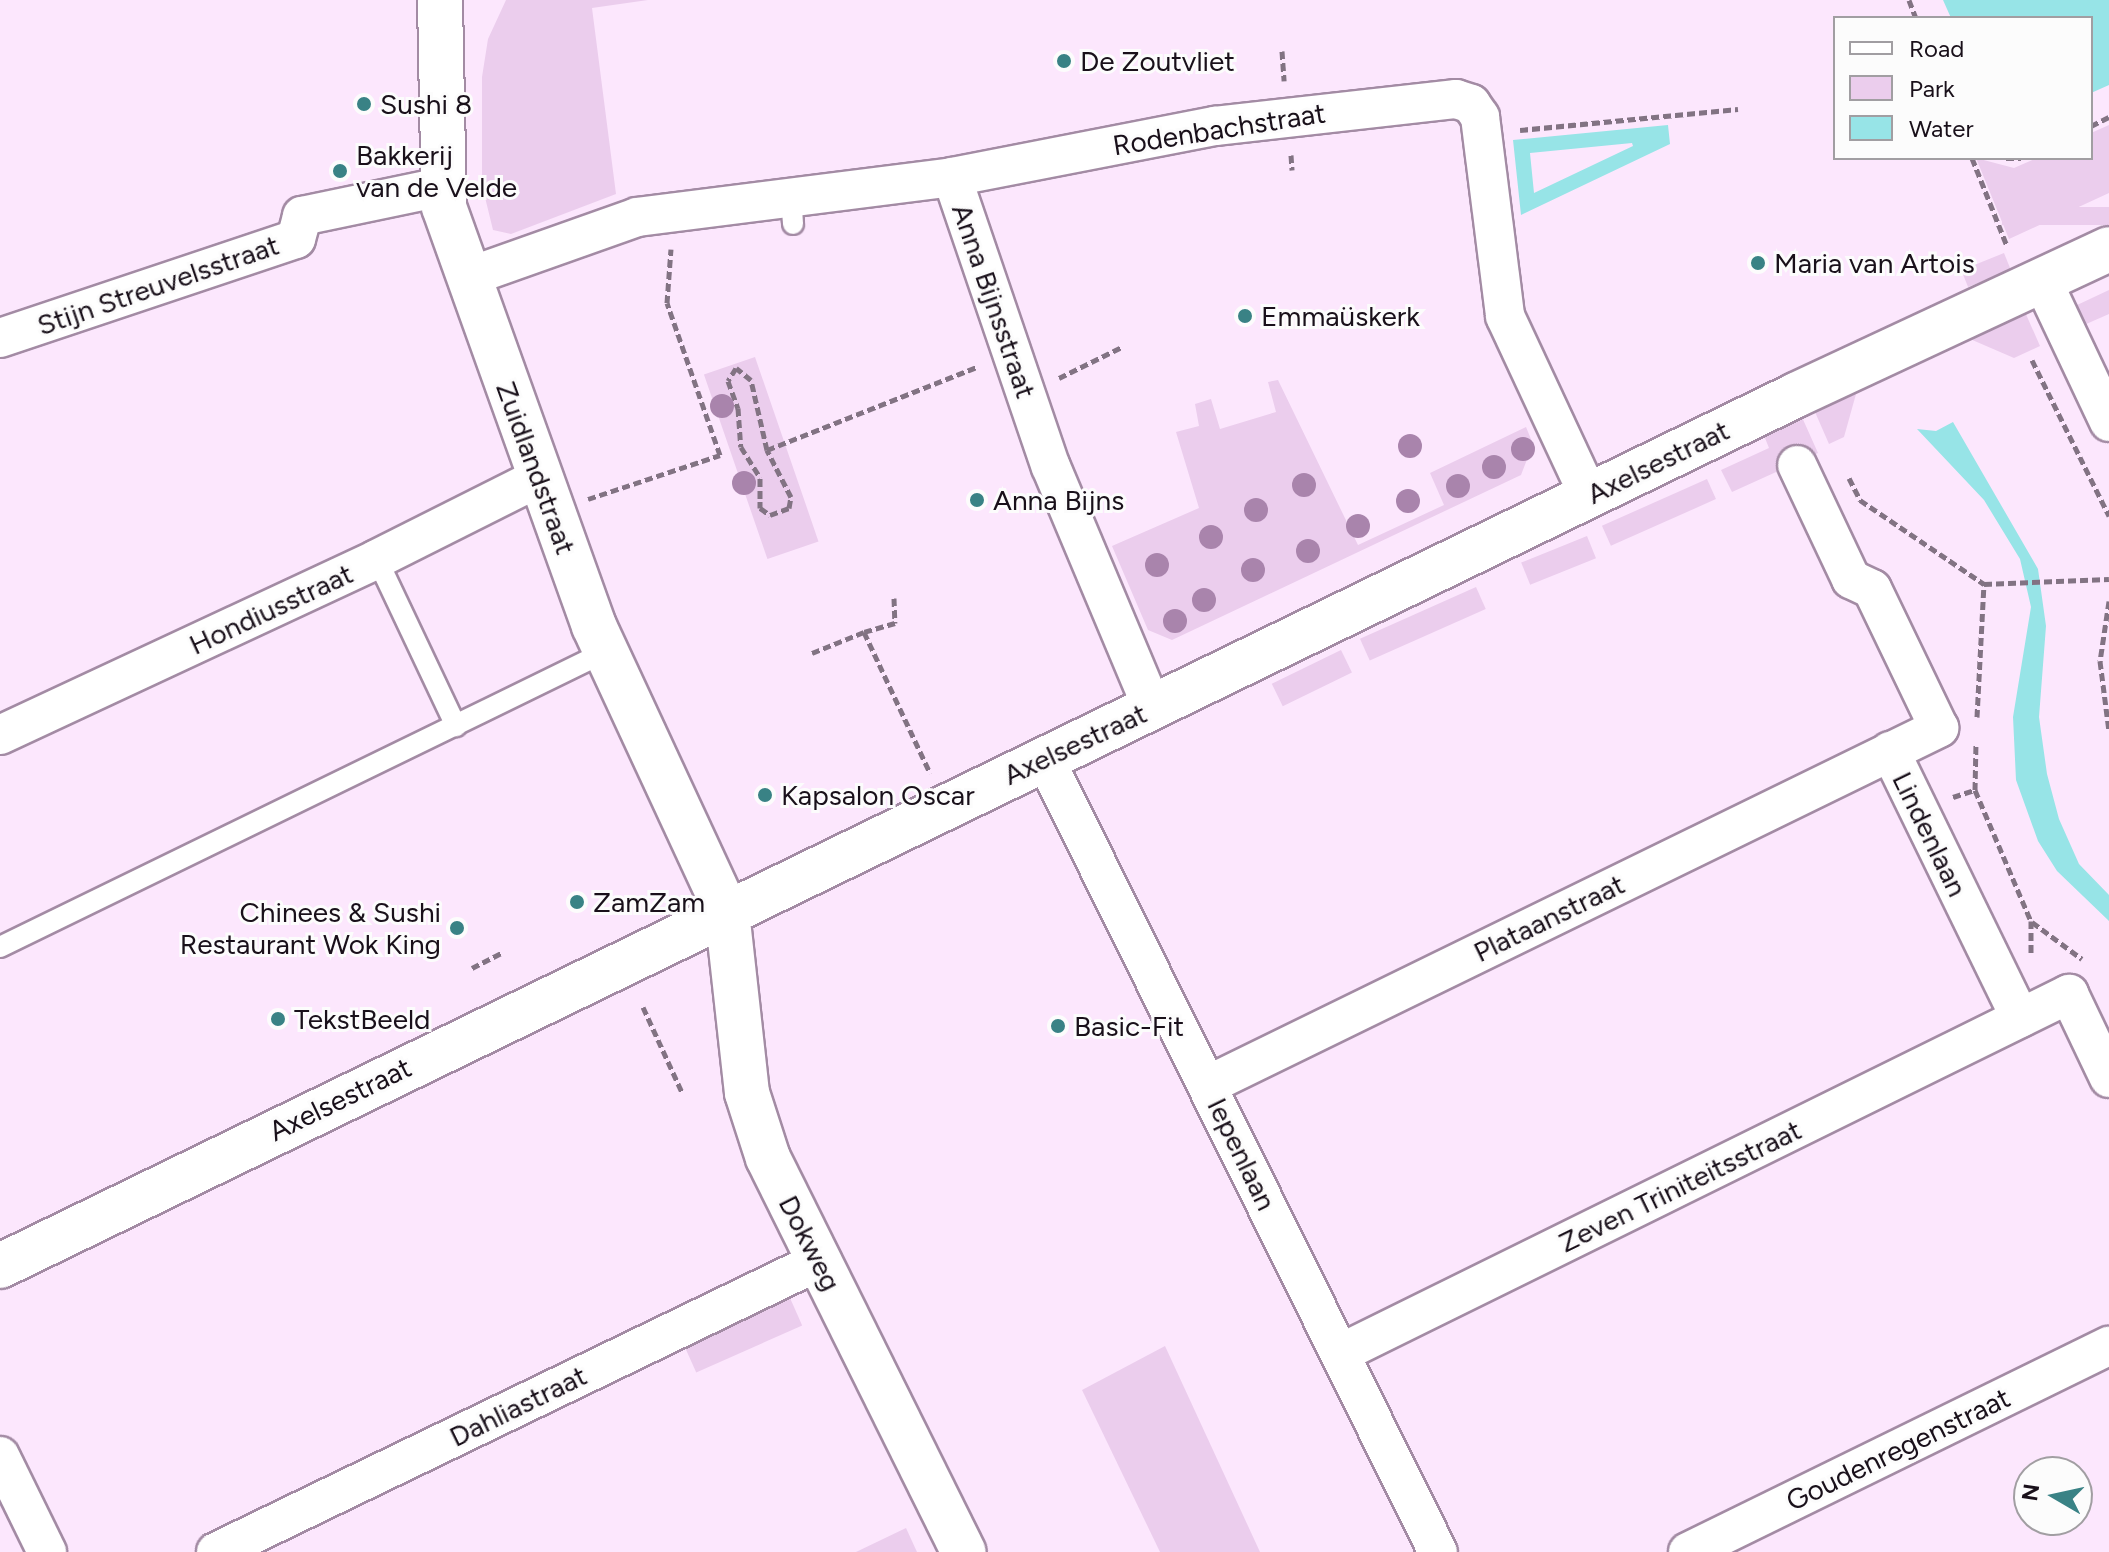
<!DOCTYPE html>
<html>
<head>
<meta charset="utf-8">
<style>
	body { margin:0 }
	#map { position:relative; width:2109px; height:1552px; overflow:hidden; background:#fce7fd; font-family:Figtree,sans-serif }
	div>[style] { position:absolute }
	.green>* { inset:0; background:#ebcded; transform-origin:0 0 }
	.water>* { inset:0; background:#97e4e7 }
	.path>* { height:5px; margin-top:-2.5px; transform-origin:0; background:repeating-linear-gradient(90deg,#827383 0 8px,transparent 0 12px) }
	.roads { filter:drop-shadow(2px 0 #a38ba4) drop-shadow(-2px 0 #a38ba4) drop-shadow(0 2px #a38ba4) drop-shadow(0 -2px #a38ba4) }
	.lane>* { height:20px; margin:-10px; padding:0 10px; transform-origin:10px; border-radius:10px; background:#fff }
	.street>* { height:38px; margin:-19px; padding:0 19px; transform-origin:19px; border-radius:19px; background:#fff }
	.secondary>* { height:44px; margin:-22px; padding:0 22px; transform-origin:22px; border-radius:22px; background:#fff }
	.trees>* { width:24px; height:24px; margin:-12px; border-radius:50%; background:#a984ac }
	.dots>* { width:22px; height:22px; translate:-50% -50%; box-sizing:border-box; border:4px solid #fcfcfc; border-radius:50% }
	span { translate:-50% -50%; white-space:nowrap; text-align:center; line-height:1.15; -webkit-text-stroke:6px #fcfcfc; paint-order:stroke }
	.poi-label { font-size:28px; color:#19101a }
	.left { translate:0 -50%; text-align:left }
	.right { translate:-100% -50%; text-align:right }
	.street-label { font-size:28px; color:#19101a }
	.legend { position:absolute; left:1833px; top:16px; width:260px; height:144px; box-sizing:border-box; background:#fcfcfc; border:2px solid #a19ea2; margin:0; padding:10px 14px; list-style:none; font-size:24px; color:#19101a }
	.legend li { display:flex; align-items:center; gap:16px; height:40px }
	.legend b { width:40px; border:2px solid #a19ea2 }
	.north { position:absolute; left:2013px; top:1456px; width:80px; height:80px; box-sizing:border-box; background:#fcfcfc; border:2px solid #a19ea2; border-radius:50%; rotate:279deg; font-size:22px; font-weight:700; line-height:32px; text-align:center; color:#19101a }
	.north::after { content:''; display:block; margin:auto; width:28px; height:36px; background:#398285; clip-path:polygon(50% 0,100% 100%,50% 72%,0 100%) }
</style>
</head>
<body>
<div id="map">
	<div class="green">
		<div style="clip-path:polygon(506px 0,648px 0,592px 8px,616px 194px,511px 234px,493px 230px,482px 185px,482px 77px,488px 39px)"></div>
		<div style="clip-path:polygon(2109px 125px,2109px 193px,2009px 239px,1976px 158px,2014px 168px,2037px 158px,2091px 158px,2091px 133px)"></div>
		<div style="left:2109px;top:207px;width:18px;height:107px;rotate:90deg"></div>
		<div style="left:2004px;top:253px;width:18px;height:46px;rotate:68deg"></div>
		<div style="clip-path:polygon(2109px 290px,2109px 314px,2084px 325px,2075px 306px)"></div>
		<div style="clip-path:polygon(2025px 312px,2040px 346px,2014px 358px,1970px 339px)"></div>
		<div style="left:755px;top:357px;width:195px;height:54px;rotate:71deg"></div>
		<div style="clip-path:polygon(1278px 380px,1358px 545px,1444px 505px,1430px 473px,1526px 427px,1533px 444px,1521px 475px,1172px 640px,1148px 630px,1112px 546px,1199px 508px,1176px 432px,1199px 426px,1195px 404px,1211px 399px,1220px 429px,1276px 412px,1268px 382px)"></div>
		<div style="clip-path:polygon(1856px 394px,1844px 437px,1829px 444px,1815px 412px)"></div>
		<div style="clip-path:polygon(1801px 415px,1818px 453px,1732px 492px,1721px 470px,1769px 448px,1763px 433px)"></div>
		<div style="left:1707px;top:479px;width:22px;height:115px;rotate:66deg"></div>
		<div style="left:1587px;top:536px;width:24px;height:71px;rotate:68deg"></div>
		<div style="left:1476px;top:587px;width:24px;height:127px;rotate:66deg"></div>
		<div style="left:1341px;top:650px;width:25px;height:77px;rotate:64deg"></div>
		<div style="left:790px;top:1298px;width:30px;height:116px;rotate:66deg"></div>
		<div style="clip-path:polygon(1165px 1346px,1260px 1552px,1160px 1552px,1082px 1390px)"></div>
		<div style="clip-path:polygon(906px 1528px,917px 1552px,856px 1552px)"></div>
	</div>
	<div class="water">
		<div style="clip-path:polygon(1943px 0,2109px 0,2109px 85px,2091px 93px,2091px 18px,1951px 18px)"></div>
		<div style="clip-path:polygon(evenodd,1668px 125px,1670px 144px,1521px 215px,1513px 140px,1668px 125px,1632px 143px,1633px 146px,1534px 193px,1530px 153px,1632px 143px)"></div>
		<div style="clip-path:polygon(1953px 422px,2038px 569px,2046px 626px,2039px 717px,2047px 774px,2059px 819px,2079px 864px,2109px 895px,2109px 921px,2057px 871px,2038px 841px,2016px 780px,2013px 717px,2031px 607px,2020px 559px,1984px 500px,1917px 429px,1936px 431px)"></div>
	</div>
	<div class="path">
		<div style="left:1909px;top:0;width:19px;rotate:69deg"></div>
		<div style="left:1282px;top:51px;width:30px;rotate:86deg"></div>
		<div style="left:2091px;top:126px;width:20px;rotate:-27deg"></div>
		<div style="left:1520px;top:130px;width:219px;rotate:-5.5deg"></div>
		<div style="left:1291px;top:155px;width:15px;rotate:86deg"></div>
		<div style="left:1972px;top:158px;width:95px;rotate:68.3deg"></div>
		<div style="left:2006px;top:158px;width:15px"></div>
		<div style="left:2032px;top:360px;width:174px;rotate:63.7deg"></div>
		<div style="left:1059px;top:378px;width:70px;rotate:-26.2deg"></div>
		<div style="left:767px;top:450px;width:72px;rotate:-102.9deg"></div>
		<div style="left:751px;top:380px;width:19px;rotate:-141deg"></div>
		<div style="left:736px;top:368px;width:15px;rotate:122deg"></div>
		<div style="left:728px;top:381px;width:29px;rotate:70deg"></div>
		<div style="left:738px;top:408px;width:39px;rotate:86deg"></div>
		<div style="left:741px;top:447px;width:36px;rotate:58deg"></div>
		<div style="left:760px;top:478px;width:30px;rotate:90deg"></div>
		<div style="left:760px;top:508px;width:12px;rotate:35deg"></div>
		<div style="left:770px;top:515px;width:20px;rotate:-20deg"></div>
		<div style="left:789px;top:508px;width:11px;rotate:-80deg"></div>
		<div style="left:791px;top:497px;width:53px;rotate:-117.1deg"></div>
		<div style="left:767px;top:450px;width:226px;rotate:-21.6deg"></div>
		<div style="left:1849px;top:478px;width:25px;rotate:63deg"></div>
		<div style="left:1860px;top:500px;width:150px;rotate:34.1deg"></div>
		<div style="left:588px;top:499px;width:139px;rotate:-18.4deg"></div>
		<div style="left:720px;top:455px;width:161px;rotate:-109.2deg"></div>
		<div style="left:667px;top:303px;width:54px;rotate:-85.8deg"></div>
		<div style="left:894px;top:598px;width:25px;rotate:88deg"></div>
		<div style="left:895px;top:623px;width:32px;rotate:164deg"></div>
		<div style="left:864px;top:632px;width:156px;rotate:64.9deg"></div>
		<div style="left:2109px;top:601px;width:61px;rotate:98.5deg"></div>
		<div style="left:2100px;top:661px;width:71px;rotate:82.7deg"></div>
		<div style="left:812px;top:653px;width:56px;rotate:-22deg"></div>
		<div style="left:1977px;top:717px;width:133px;rotate:-87deg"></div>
		<div style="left:1984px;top:584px;width:125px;rotate:-2.3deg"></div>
		<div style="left:1975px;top:790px;width:47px;rotate:-88.8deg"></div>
		<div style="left:1953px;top:797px;width:23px;rotate:-18deg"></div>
		<div style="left:1975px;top:790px;width:142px;rotate:66.9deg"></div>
		<div style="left:2031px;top:921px;width:32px;rotate:90deg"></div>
		<div style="left:2032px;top:922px;width:62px;rotate:36.5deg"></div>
		<div style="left:472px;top:968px;width:34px;rotate:-27deg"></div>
		<div style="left:643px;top:1007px;width:94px;rotate:65.4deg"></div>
	</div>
	<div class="roads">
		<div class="lane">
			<div style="left:791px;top:195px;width:29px;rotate:86deg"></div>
			<div style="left:377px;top:559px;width:185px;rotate:64.7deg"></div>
			<div style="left:0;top:947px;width:673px;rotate:-25.99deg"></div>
		</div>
		<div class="street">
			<div style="left:952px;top:177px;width:268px;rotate:-11deg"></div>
			<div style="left:1215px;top:126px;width:243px;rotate:-6.4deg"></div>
			<div style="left:1456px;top:99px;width:16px;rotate:18deg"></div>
			<div style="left:1471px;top:104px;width:16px;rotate:55deg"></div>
			<div style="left:1480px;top:117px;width:201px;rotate:82.8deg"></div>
			<div style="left:1505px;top:316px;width:199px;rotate:65deg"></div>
			<div style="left:468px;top:277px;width:179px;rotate:-19.5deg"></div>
			<div style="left:637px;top:217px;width:318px;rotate:-7.2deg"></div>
			<div style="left:952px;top:177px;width:306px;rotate:71.2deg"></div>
			<div style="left:1051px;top:467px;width:260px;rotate:67.2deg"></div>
			<div style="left:2042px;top:280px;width:157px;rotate:64.7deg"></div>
			<div style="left:0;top:338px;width:312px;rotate:-18.5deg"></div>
			<div style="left:296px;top:239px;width:24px;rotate:-75deg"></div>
			<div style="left:302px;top:216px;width:142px;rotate:-11.8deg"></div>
			<div style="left:0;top:735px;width:416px;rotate:-25deg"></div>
			<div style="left:377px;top:559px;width:182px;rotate:-26.7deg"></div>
			<div style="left:1890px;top:751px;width:297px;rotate:64deg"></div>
			<div style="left:1044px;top:757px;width:887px;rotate:63.64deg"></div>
			<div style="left:1208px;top:1085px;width:814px;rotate:-26.03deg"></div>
			<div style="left:1939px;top:728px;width:154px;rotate:-115.7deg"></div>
			<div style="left:1872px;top:589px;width:23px;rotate:-155deg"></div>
			<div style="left:1851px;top:579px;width:126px;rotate:-115.3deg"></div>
			<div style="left:1341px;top:1353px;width:812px;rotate:-26.25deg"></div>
			<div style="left:2069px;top:994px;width:93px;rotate:64.5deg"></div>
			<div style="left:0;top:1456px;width:107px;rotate:63.9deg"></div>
			<div style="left:216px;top:1552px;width:670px;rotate:-25.76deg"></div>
			<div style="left:1688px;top:1552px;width:469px;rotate:-26.1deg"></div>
		</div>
		<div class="secondary">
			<div style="left:440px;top:0;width:207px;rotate:88.9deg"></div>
			<div style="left:444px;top:207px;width:445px;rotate:70.3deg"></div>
			<div style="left:594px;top:626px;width:315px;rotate:65.1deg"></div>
			<div style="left:727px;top:912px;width:182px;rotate:83.7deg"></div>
			<div style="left:747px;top:1093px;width:68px;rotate:72.1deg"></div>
			<div style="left:768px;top:1158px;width:440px;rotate:63.6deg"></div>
			<div style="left:0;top:1266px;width:1996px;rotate:-25.87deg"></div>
			<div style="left:1796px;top:395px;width:345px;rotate:-25deg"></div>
		</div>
	</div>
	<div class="trees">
		<div style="left:722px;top:406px"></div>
		<div style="left:1410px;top:446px"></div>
		<div style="left:1523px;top:449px"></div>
		<div style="left:1494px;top:467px"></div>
		<div style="left:744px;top:483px"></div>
		<div style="left:1304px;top:485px"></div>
		<div style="left:1458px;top:486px"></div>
		<div style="left:1408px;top:501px"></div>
		<div style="left:1256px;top:510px"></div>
		<div style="left:1358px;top:526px"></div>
		<div style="left:1211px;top:537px"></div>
		<div style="left:1308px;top:551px"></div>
		<div style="left:1157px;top:565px"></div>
		<div style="left:1253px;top:570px"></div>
		<div style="left:1204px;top:600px"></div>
		<div style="left:1175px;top:621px"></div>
	</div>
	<div class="dots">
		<div style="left:1064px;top:61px;background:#398285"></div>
		<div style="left:364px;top:104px;background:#398285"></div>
		<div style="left:340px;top:171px;background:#398285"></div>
		<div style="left:1758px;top:263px;background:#398285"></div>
		<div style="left:1245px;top:316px;background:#398285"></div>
		<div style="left:977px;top:500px;background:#398285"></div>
		<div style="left:765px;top:795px;background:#398285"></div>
		<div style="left:577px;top:902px;background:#398285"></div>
		<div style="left:457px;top:928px;background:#398285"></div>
		<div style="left:278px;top:1019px;background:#398285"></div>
		<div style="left:1058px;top:1026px;background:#398285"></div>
	</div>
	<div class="poi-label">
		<span class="left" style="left:1080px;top:61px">De Zoutvliet</span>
		<span class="left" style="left:380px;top:104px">Sushi 8</span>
		<span class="left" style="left:356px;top:171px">Bakkerij<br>van de Velde</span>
		<span class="left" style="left:1774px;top:263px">Maria van Artois</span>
		<span class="left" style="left:1261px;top:316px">Emmaüskerk</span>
		<span class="left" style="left:993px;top:500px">Anna Bijns</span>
		<span class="left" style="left:781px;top:795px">Kapsalon Oscar</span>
		<span class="left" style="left:593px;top:902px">ZamZam</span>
		<span class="right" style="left:441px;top:928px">Chinees &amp; Sushi<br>Restaurant Wok King</span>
		<span class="left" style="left:294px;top:1019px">TekstBeeld</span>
		<span class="left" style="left:1074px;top:1026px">Basic-Fit</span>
	</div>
	<div class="street-label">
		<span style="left:1219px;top:129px;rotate:-9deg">Rodenbachstraat</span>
		<span style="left:158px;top:285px;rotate:-19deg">Stijn Streuvelsstraat</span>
		<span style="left:994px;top:301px;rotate:71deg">Anna Bijnsstraat</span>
		<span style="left:1658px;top:462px;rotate:-26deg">Axelsestraat</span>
		<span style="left:536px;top:468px;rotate:70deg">Zuidlandstraat</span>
		<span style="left:271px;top:609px;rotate:-25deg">Hondiusstraat</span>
		<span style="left:1075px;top:744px;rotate:-25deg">Axelsestraat</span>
		<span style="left:1930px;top:834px;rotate:64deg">Lindenlaan</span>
		<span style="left:1549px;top:918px;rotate:-26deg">Plataanstraat</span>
		<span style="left:340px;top:1099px;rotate:-26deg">Axelsestraat</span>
		<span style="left:1242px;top:1154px;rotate:64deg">Iepenlaan</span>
		<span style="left:1680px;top:1186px;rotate:-26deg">Zeven Triniteitsstraat</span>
		<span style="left:810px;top:1243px;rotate:63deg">Dokweg</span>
		<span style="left:518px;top:1406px;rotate:-26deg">Dahliastraat</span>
		<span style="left:1898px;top:1449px;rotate:-26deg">Goudenregenstraat</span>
	</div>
	<ul class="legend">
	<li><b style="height:10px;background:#fff"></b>Road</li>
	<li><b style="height:22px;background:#ebcded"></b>Park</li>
	<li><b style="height:22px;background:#97e4e7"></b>Water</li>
	</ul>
	<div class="north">N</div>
</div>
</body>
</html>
